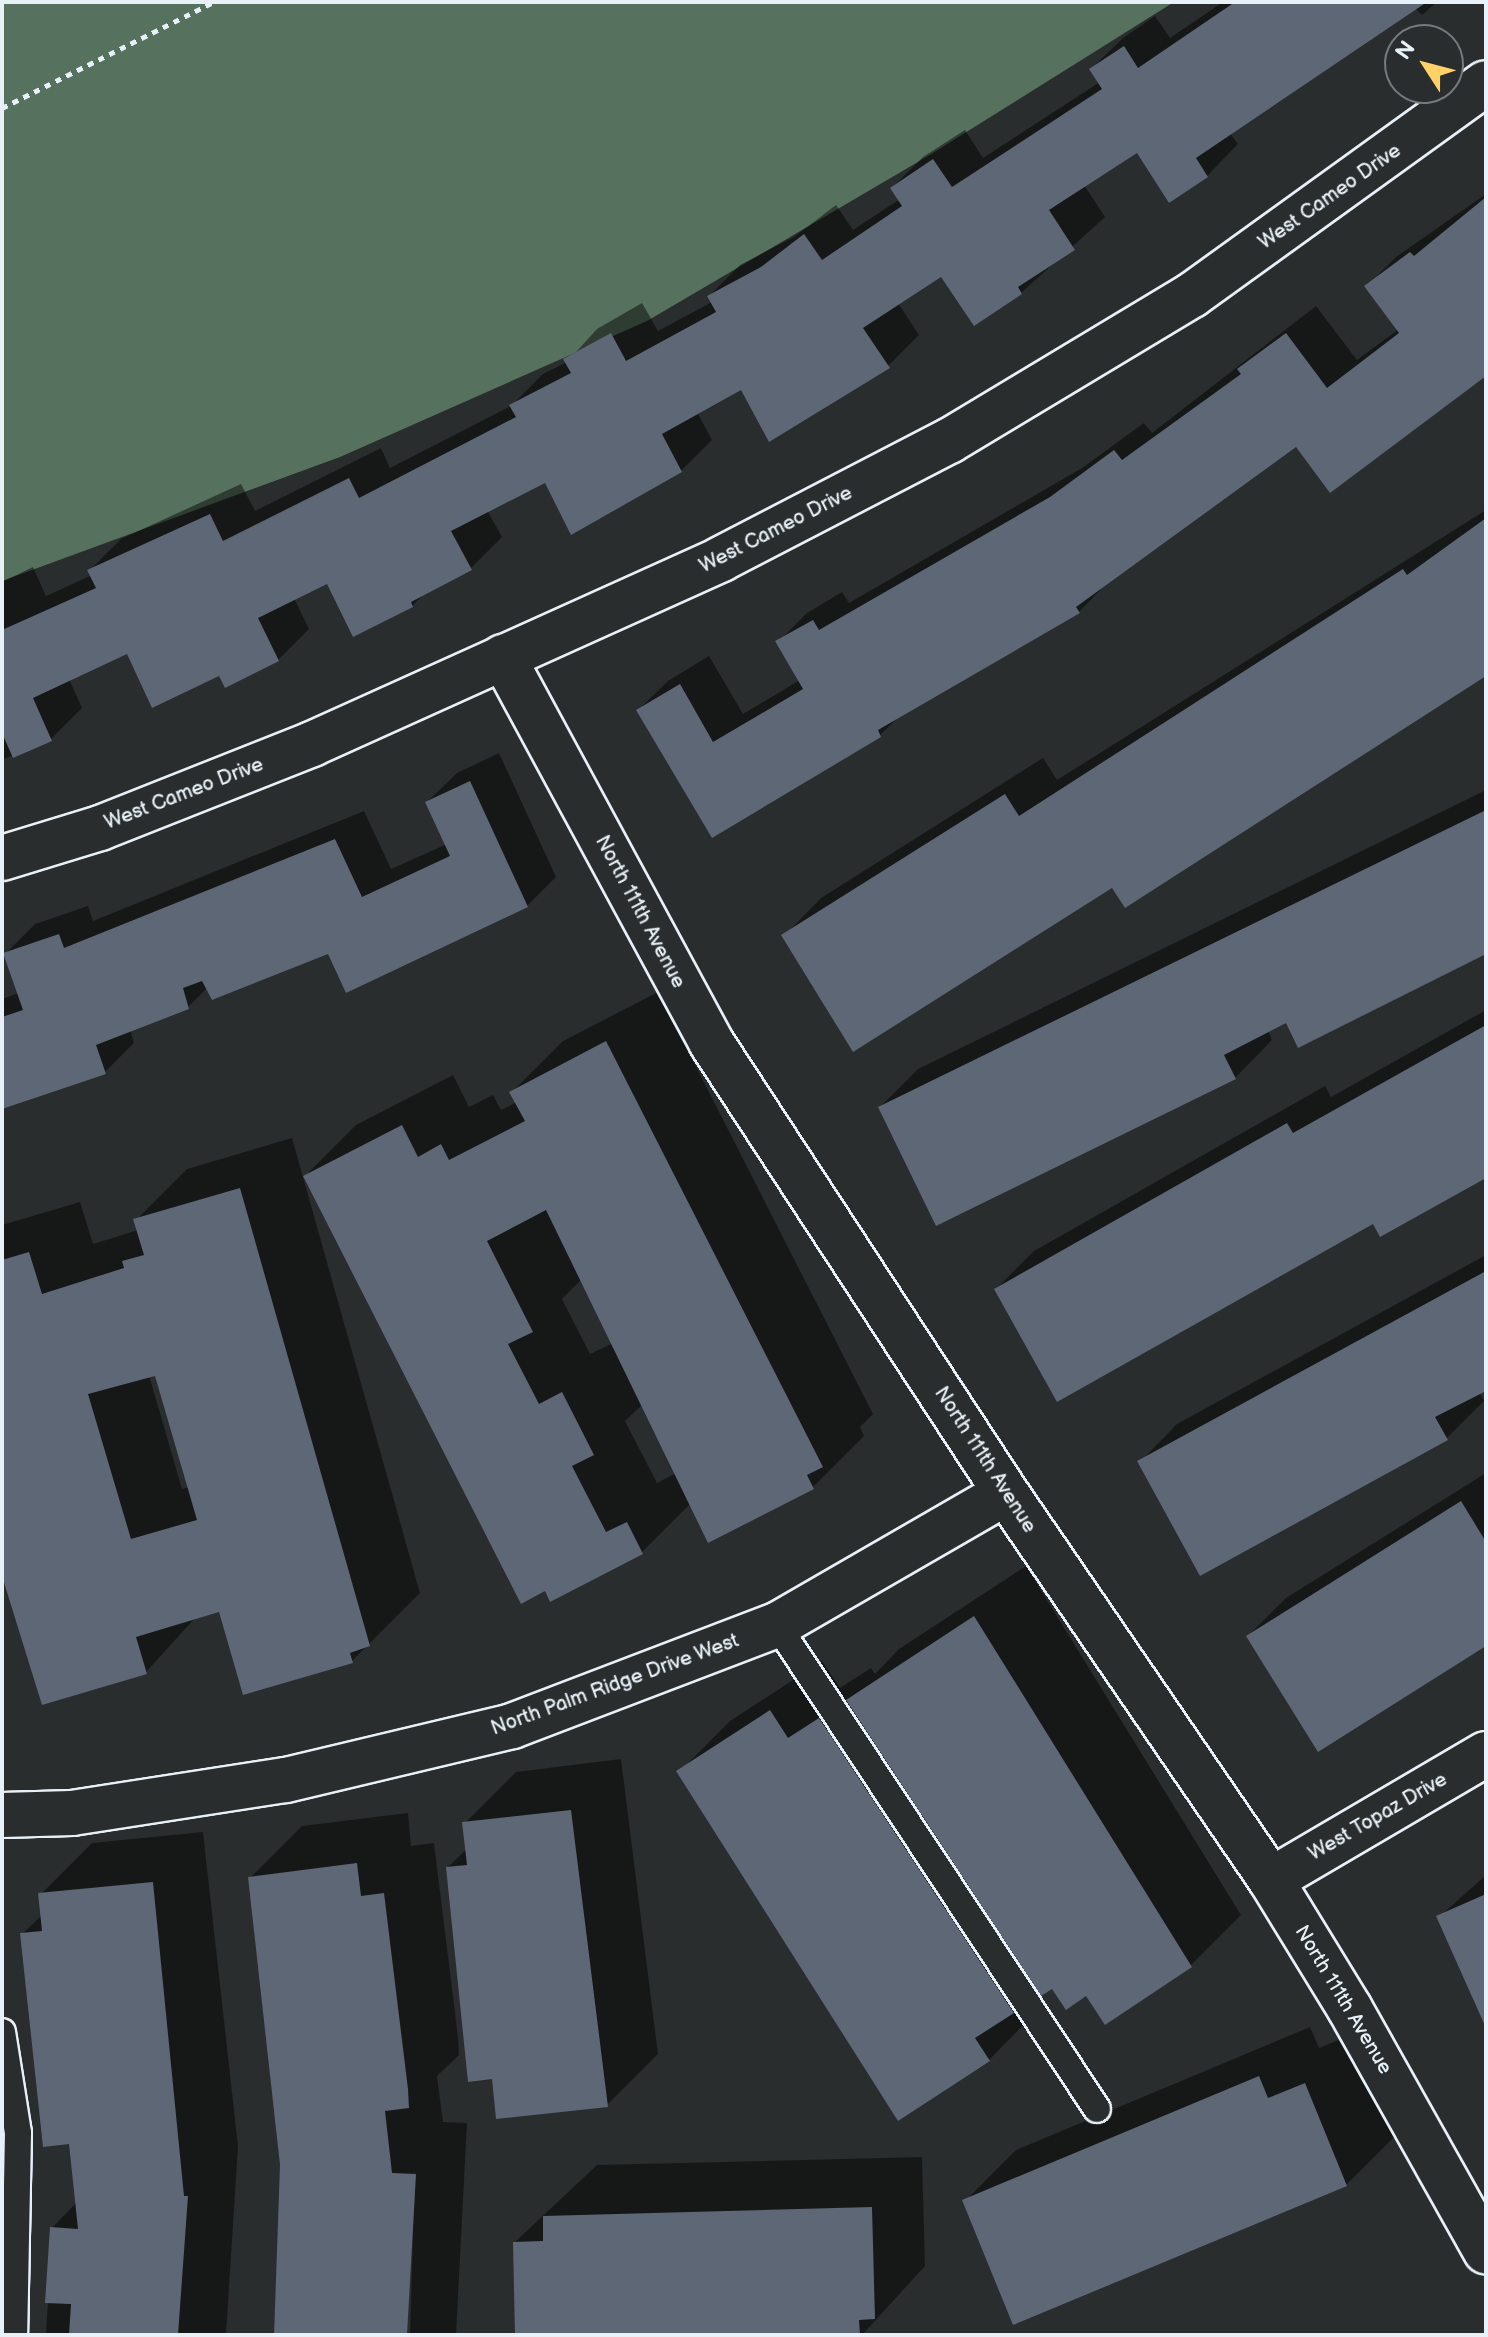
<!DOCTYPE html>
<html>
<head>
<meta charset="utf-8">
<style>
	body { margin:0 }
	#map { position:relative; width:1488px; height:2337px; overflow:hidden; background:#2a2d2e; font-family:"Balsamiq Sans",sans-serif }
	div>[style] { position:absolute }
	.green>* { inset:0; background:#57715f }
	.shadow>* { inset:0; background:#0007 }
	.building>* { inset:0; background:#5e6775 }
	.path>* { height:5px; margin-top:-2.5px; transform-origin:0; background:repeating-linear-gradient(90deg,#e8f1f8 0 6px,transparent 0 12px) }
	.roads { filter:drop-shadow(2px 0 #e8f1f8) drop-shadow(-2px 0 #e8f1f8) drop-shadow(0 2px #e8f1f8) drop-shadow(0 -2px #e8f1f8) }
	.lane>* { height:26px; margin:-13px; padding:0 13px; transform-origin:13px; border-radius:13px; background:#2a2d2e }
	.street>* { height:44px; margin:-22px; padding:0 22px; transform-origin:22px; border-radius:22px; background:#2a2d2e }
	span { translate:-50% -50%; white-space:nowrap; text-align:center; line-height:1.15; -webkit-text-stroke:6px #2a2d2e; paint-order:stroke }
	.street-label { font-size:20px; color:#e8f1f8 }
	.frame { position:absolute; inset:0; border:4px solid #e8f1f8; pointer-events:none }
	.north { position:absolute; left:1384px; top:24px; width:80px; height:80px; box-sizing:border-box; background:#2a2d2e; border:2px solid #767b7f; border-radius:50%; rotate:306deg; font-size:22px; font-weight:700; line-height:32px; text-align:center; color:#e8f1f8 }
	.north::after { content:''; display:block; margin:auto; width:28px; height:36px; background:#ffd166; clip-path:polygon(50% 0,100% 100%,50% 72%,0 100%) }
</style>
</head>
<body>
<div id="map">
	<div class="green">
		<div style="clip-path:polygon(2px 2px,1174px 2px,928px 156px,647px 321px,340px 457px,2px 581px)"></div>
	</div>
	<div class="shadow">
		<div style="clip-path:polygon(1223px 2px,1437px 2px,1422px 15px,1415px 8px,1230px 133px,1238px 144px,1207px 176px,1138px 151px,1084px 185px,1105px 217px,1021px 293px,942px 274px,898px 303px,919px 335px,888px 366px,742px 387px,697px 412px,712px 440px,681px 471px,546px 480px,487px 510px,502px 537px,471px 568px,427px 591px,412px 606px,328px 581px,294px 598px,309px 629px,278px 660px,220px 674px,128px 652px,69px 679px,82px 708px,51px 739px,2px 760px,2px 582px,33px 567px,46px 596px,92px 575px,90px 570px,121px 539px,241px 484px,255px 511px,381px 448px,390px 468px,511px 406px,543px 374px,567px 362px,597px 329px,642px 303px,658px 331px,712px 302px,709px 296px,740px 265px,794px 237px,836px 205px,853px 230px,900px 199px,892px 188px,923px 157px,965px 130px,983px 158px,1100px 82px,1091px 69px,1123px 38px,1155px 16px,1170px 38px)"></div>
		<div style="clip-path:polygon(1486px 194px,1486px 373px,1296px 445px,1108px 582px,1079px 612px,902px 714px,880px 735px,713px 835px,638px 710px,668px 681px,709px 656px,743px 714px,800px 680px,778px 642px,807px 613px,842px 592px,849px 603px,1082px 468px,1144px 423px,1152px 433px,1316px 306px,1357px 360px,1399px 329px,1367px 286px,1396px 257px)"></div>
		<div style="clip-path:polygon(1486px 510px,1486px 674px,1113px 885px,784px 936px,821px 898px,1043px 758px,1057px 780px)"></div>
		<div style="clip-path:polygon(499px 753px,556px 877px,527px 906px,329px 952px,208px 987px,188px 1007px,130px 1030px,134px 1043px,105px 1072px,2px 1107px,2px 999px,19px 993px,6px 953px,35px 924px,88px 906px,93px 921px,364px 811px,391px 869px,447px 844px,427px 802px,457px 773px)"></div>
		<div style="clip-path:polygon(1486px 790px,1486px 952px,1287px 1020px,1268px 1030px,1272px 1040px,1235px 1078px,880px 1107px,918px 1069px)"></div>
		<div style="clip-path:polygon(evenodd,658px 992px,873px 1414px,860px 1427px,864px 1436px,813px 1487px,709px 1540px,691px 1503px,642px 1552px,551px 1600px,305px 1176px,356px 1125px,453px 1075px,469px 1107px,493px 1095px,501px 1110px,517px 1102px,512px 1092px,563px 1041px,658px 992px,582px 1279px,613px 1343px,590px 1354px,562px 1299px,582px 1279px,658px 992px,643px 1404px,676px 1473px,657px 1483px,625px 1421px,643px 1404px)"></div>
		<div style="clip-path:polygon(1486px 1010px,1486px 1176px,1373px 1221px,996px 1289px,1034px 1251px,1325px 1086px,1331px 1097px)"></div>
		<div style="clip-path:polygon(evenodd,292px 1138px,420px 1593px,352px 1661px,220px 1609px,196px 1617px,146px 1672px,2px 1561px,2px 1225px,80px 1202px,93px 1244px,138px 1230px,136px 1220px,187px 1169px,292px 1138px,156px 1373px,189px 1487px,182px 1489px,149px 1375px,156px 1373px)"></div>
		<div style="clip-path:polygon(1486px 1255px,1486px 1389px,1479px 1392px,1484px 1401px,1447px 1438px,1140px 1462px,1177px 1424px)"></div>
		<div style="clip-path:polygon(1486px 1473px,1486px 1644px,1248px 1636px,1286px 1598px)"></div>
		<div style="clip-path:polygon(1026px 1566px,1241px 1915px,1190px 1966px,1087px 1993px,1038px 1987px,1030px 1994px,1040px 2008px,989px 2060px,899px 2118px,679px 1772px,730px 1721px,822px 1661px,840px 1688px,871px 1668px,875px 1674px,899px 1649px)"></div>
		<div style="clip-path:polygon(621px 1759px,658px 2054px,607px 2105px,494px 2077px,448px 1867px,468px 1848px,465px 1823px,516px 1772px)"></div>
		<div style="clip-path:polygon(408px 1813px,411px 1846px,434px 1843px,458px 2037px,459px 2055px,437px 2076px,443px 2122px,467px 2123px,456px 2335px,410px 2335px,415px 2164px,406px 2335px,274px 2335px,282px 2165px,251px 1877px,302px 1826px)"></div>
		<div style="clip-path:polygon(203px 1832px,238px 2146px,226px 2335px,46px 2335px,52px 2228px,77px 2202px,71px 2142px,22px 1934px,43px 1914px,41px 1894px,92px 1843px)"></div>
		<div style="clip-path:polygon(1486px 1875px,1486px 2023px,1439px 1917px)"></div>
		<div style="clip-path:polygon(1310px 2027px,1319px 2048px,1356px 2033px,1397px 2134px,1346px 2185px,965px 2201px,1016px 2150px)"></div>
		<div style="clip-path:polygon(922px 2157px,925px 2266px,862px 2335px,517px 2335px,515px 2242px,597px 2165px)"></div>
	</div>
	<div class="building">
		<div style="clip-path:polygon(1235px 2px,1427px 2px,1196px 158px,1208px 177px,1169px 203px,1137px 153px,1049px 210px,1075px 250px,1018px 287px,1022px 294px,974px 326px,941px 277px,863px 328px,890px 368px,769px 442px,741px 390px,662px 434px,682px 472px,571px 535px,545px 483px,451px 531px,472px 570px,411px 602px,413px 607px,353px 637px,327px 584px,258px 618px,279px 661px,225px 688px,219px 676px,152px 708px,127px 654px,33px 698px,52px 741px,13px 758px,2px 733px,2px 630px,96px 588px,87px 570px,210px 514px,223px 541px,349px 478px,359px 498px,516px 417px,509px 405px,571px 373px,563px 359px,611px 333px,626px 361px,716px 312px,707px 296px,761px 267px,804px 234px,822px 260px,902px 206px,890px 188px,933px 159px,952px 187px,1102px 89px,1089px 69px,1124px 46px,1138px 68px)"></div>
		<div style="clip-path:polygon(1486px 197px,1486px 376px,1330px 493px,1296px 447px,1076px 607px,1080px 613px,878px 730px,881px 737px,712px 838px,636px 710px,680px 684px,713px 742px,803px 689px,775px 641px,813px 620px,819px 630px,1050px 497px,1114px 450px,1122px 460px,1241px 374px,1237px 369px,1286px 333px,1327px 388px,1399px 333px,1364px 286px,1410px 252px,1414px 256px)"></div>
		<div style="clip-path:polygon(1486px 518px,1486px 676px,1125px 908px,1112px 888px,853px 1052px,781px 935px,1005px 794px,1019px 816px,1403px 569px,1407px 575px)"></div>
		<div style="clip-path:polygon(470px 781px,528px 907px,346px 993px,328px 954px,212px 1000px,202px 981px,183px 988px,189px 1009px,96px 1045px,106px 1074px,2px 1109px,2px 1017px,23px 1010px,3px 953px,59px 934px,64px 948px,335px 839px,362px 897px,450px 856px,425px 802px)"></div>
		<div style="clip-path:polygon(1486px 810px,1486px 954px,1298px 1048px,1286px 1023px,1224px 1055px,1236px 1079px,936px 1226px,878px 1107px)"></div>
		<div style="clip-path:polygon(1486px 1025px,1486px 1178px,1380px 1237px,1373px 1224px,1057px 1402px,994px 1289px,1287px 1123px,1293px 1133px)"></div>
		<div style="clip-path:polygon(606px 1041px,823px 1467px,807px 1475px,814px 1489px,708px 1543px,546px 1210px,487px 1241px,533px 1332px,508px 1344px,539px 1404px,562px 1392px,594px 1455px,572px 1466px,606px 1532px,627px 1522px,643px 1554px,550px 1602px,545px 1591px,521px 1604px,303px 1176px,402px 1125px,418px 1157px,441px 1144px,449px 1160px,525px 1121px,509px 1092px)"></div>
		<div style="clip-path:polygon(evenodd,240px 1188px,370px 1646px,350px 1653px,353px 1663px,243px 1695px,219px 1612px,136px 1637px,147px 1674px,42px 1705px,2px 1576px,2px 1260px,29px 1252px,42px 1294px,124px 1268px,122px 1261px,144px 1255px,133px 1219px,240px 1188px,155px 1376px,197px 1520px,131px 1539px,88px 1394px,155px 1376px)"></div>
		<div style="clip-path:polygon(1486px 1271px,1486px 1391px,1435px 1417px,1448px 1440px,1200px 1576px,1137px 1461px)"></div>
		<div style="clip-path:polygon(1461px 1501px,1486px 1542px,1486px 1646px,1318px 1752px,1246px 1636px)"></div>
		<div style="clip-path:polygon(974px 1616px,1192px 1967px,1105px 2025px,1086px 1996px,1066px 2010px,1052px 1989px,1041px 1996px,846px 1700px)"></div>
		<div style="clip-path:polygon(770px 1710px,788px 1738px,819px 1718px,1014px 2013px,975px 2038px,990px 2061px,898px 2121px,676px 1771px)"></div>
		<div style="clip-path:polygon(571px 1810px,608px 2107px,496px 2119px,492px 2079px,468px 2082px,446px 1867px,467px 1865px,462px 1822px)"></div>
		<div style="clip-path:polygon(357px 1863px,361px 1896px,384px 1893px,408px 2089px,409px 2108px,385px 2111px,392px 2173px,416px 2174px,407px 2335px,274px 2335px,280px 2165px,248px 1877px)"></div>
		<div style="clip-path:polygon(153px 1882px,184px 2196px,188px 2196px,178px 2335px,69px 2335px,71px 2304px,45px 2303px,50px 2227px,78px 2229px,69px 2144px,43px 2147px,20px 1933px,42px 1931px,38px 1893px)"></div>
		<div style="clip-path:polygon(1486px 1894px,1486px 2028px,1436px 1916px)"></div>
		<div style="clip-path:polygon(1259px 2076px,1268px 2098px,1305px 2083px,1347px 2186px,1013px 2325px,962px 2200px)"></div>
		<div style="clip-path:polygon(872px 2207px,875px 2319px,859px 2320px,860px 2335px,515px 2335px,513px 2242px,543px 2241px,543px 2216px)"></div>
	</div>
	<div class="path">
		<div style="left:2px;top:108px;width:237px;rotate:-26.6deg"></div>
	</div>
	<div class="roads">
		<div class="lane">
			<div style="left:777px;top:1625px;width:580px;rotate:56.53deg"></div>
			<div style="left:2px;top:2032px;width:102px;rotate:81deg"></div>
			<div style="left:18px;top:2133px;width:202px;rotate:91.1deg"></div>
		</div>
		<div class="street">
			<div style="left:503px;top:657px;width:438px;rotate:61.6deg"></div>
			<div style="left:711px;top:1042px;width:539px;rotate:56.81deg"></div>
			<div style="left:1006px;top:1493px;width:469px;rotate:55.6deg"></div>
			<div style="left:1271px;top:1880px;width:151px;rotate:58.5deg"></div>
			<div style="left:1350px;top:2009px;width:278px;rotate:60.7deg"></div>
			<div style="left:2px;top:858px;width:102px;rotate:-17deg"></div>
			<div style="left:100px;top:828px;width:228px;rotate:-21.6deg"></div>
			<div style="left:312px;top:744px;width:449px;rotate:-24.3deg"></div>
			<div style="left:721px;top:559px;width:257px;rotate:-27.4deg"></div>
			<div style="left:949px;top:441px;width:283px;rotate:-31deg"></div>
			<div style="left:1192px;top:295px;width:362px;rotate:-35.8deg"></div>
			<div style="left:2px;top:1815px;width:70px;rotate:-1.6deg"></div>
			<div style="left:72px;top:1813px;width:217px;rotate:-8.8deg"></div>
			<div style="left:286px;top:1780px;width:232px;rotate:-13.4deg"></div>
			<div style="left:512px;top:1726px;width:284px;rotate:-20.9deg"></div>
			<div style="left:777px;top:1625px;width:264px;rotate:-30deg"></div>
			<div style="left:1271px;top:1880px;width:249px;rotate:-30.4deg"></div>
		</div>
	</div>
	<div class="street-label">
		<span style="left:1330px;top:197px;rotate:-35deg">West Cameo Drive</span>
		<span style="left:776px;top:530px;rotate:-27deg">West Cameo Drive</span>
		<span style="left:184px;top:794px;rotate:-21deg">West Cameo Drive</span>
		<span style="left:640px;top:912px;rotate:62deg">North 111th Avenue</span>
		<span style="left:985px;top:1460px;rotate:57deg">North 111th Avenue</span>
		<span style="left:615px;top:1685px;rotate:-20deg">North Palm Ridge Drive West</span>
		<span style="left:1378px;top:1817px;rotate:-30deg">West Topaz Drive</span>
		<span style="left:1343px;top:2000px;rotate:59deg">North 111th Avenue</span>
	</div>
	<div class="frame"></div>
	<div class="north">N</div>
</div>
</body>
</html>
